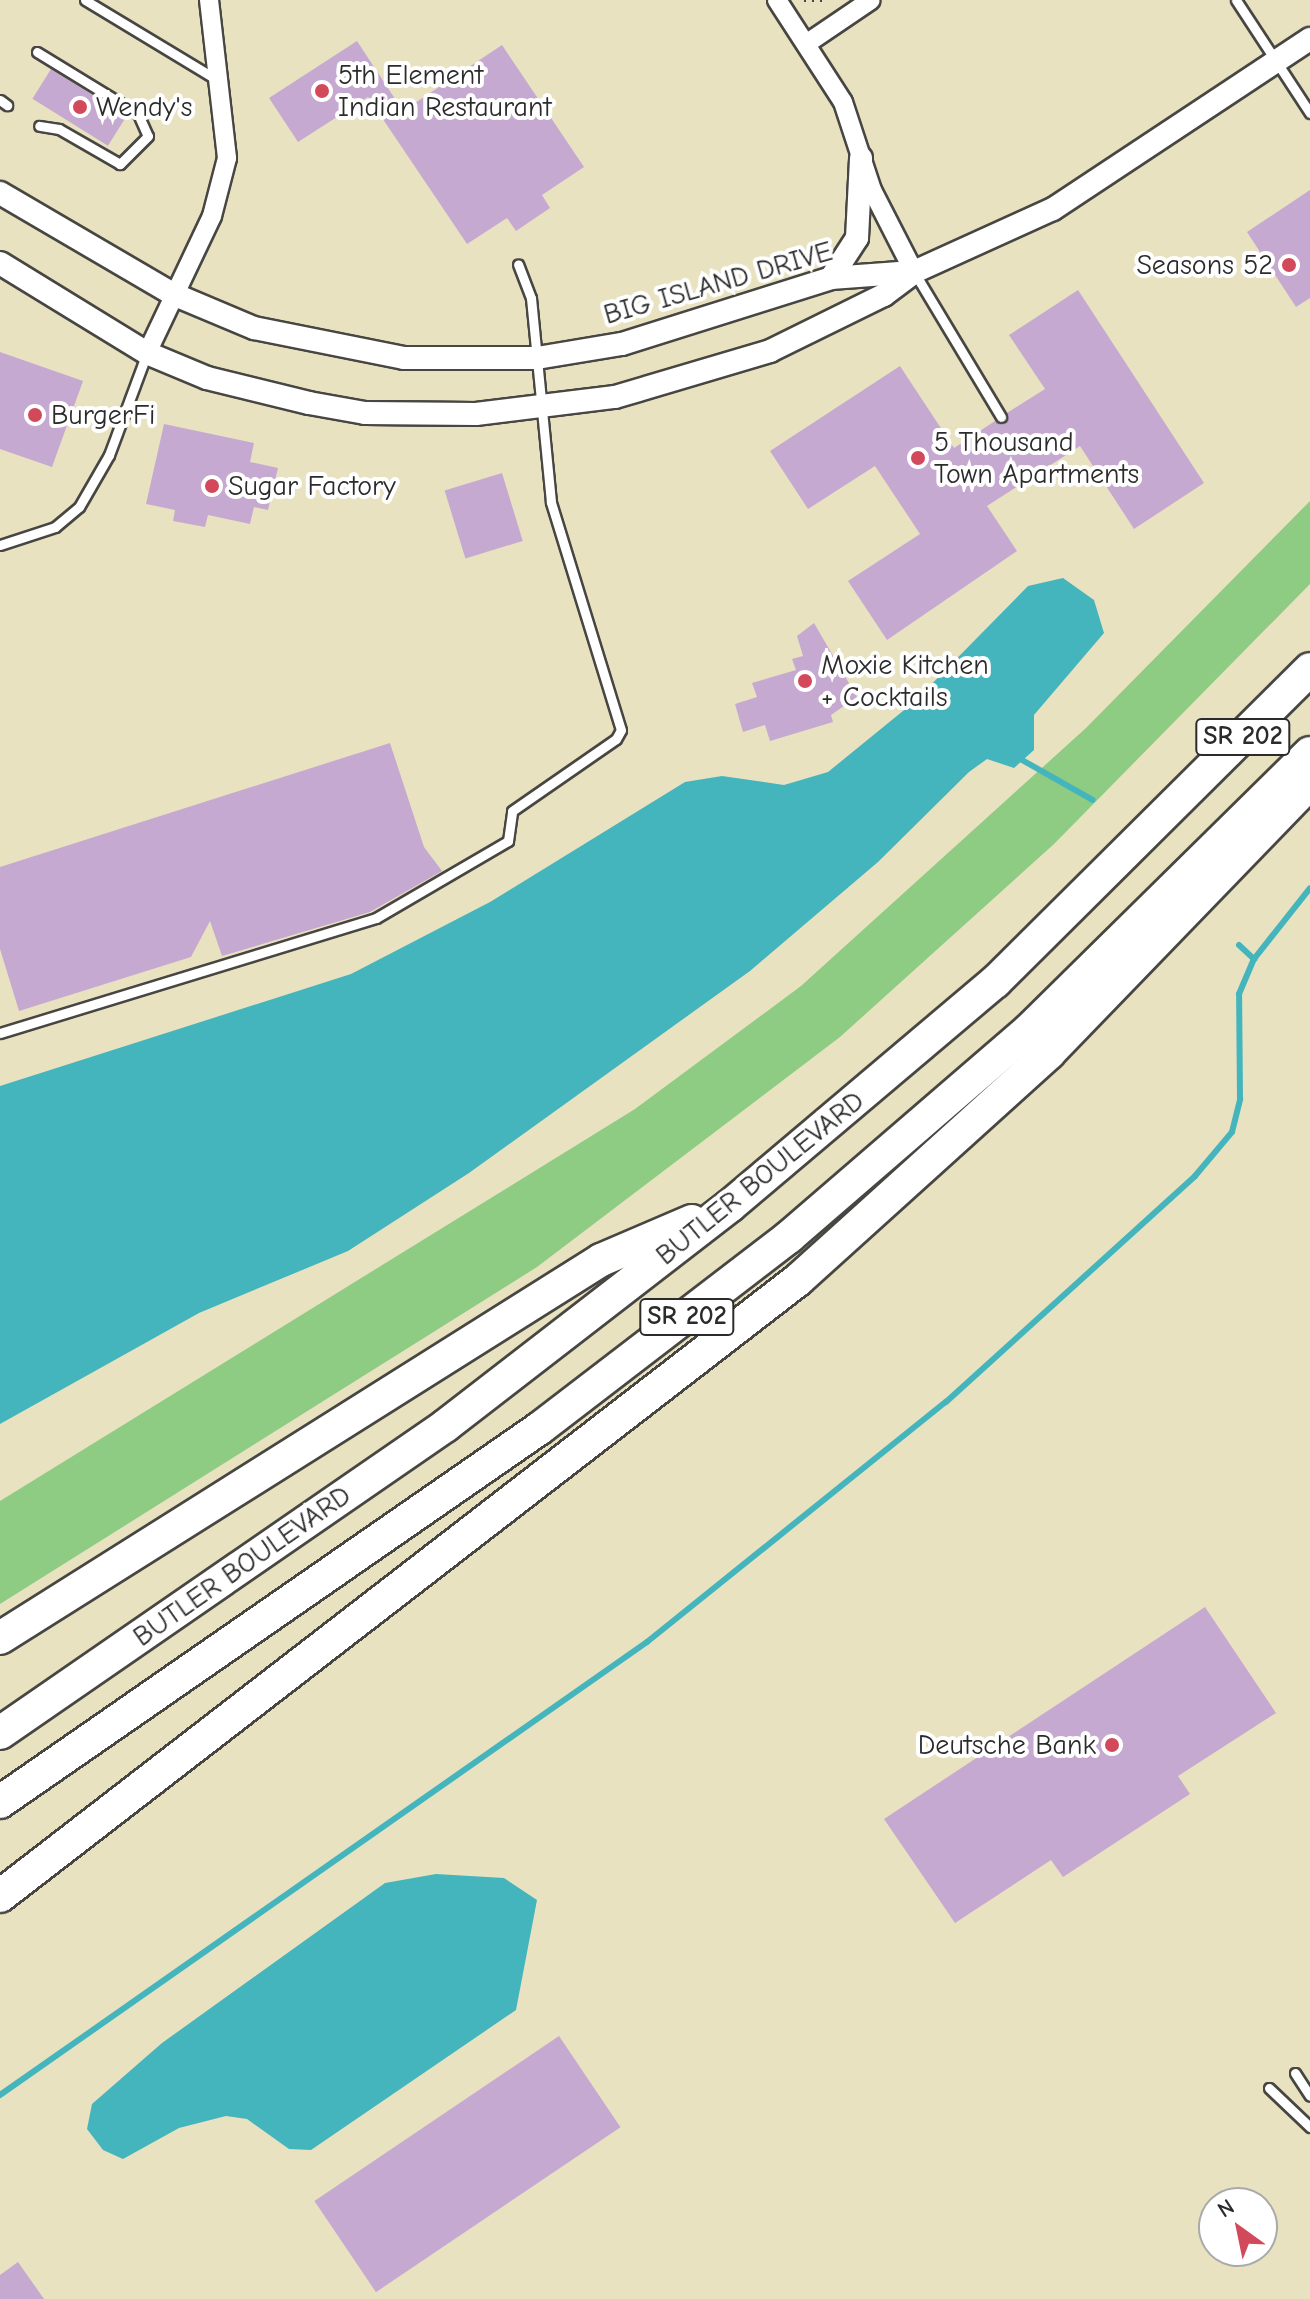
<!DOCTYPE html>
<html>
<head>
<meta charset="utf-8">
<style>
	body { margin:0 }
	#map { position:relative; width:1310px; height:2299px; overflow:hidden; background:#e8e2c1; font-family:"Comic Neue",sans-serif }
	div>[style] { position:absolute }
	.green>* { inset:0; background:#8dcc82 }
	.water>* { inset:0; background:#45b5bd }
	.stream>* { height:6px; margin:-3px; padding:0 3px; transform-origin:3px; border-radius:3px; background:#45b5bd }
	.building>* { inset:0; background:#c6a9d1; transform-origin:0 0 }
	.path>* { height:4px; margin-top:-2px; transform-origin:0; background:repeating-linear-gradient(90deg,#474642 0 2px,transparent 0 8px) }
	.roads { filter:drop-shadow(2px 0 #474642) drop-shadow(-2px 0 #474642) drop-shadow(0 2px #474642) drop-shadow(0 -2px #474642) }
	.service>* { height:9px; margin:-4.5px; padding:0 4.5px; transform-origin:4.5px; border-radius:4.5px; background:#fff }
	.minor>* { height:18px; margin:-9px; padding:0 9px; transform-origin:9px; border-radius:9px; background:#fff }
	.tertiary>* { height:22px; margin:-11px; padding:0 11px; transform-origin:11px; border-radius:11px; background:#fff }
	.motorway>* { height:32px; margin:-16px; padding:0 16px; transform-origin:16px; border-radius:16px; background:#fff }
	.dots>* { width:22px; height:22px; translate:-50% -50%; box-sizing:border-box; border:4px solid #fff; border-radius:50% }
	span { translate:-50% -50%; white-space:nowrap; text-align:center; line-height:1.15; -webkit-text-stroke:8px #fff; paint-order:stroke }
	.shield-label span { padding:2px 6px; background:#fff; border:2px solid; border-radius:6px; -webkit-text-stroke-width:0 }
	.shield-label { font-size:26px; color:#2b2b2b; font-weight:700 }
	.poi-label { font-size:28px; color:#2b2b2b }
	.left { translate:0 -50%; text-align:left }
	.right { translate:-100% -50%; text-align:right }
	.street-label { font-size:28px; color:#2b2b2b }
	.north { position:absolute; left:1198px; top:2187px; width:80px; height:80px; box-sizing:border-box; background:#fff; border:2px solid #aaa; border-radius:50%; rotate:327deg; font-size:22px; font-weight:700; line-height:32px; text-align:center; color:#2b2b2b }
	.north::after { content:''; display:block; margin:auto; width:28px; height:36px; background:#d1495b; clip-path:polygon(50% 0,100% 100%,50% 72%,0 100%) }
</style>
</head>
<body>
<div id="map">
	<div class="green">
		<div style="clip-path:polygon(1310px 501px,1310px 584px,1054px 844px,840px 1037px,537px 1267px,0 1604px,0 1501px,635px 1109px,801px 986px,1086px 728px)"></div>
	</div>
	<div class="water">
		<div style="clip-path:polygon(1063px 578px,1094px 600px,1104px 633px,1034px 715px,1034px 750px,1014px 768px,987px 759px,969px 772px,878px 862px,750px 971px,469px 1173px,348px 1251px,199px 1313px,0 1424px,0 1086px,351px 974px,490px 902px,685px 782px,722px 776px,784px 785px,828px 772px,914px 702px,1028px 586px)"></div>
		<div style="clip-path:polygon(436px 1874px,504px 1878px,537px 1900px,516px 2010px,311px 2150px,289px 2149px,247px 2119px,226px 2116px,179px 2128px,123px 2159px,103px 2150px,87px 2129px,92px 2104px,162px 2043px,385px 1883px)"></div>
	</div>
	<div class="stream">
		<div style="left:1022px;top:760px;width:81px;rotate:29.4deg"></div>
		<div style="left:1239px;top:945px;width:21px;rotate:43deg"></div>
		<div style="left:0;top:2095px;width:790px;rotate:-35deg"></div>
		<div style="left:647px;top:1642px;width:383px;rotate:-38.8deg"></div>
		<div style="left:946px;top:1402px;width:336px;rotate:-42.2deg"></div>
		<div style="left:1195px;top:1176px;width:57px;rotate:-49.9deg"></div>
		<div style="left:1232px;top:1132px;width:34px;rotate:-76deg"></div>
		<div style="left:1240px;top:1099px;width:105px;rotate:-90.5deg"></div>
		<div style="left:1239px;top:994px;width:38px;rotate:-67deg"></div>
		<div style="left:1254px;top:959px;width:90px;rotate:-51.7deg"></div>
	</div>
	<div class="building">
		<div style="clip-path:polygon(357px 41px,403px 111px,502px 45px,584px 167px,542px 195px,550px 208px,516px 231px,507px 218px,467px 244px,368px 97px,298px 142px,269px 98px)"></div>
		<div style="left:51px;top:69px;width:89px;height:35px;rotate:32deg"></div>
		<div style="clip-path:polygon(1310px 190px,1310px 298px,1296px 307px,1247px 232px)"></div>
		<div style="clip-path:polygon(1078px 290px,1204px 483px,1134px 529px,1080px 446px,987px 506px,1017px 551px,887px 640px,848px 581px,920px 534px,875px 466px,808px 509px,770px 451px,900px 366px,954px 448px,995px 421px,1004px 424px,1007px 413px,1045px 389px,1009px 335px)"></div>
		<div style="clip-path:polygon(0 352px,83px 381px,52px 467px,0 449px)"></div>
		<div style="clip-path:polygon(164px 424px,254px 443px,250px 462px,278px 468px,268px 510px,254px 507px,250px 524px,208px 515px,205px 527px,173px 521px,175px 510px,146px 504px)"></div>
		<div style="left:502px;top:473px;width:71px;height:60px;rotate:73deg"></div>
		<div style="clip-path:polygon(814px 623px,857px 697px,831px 715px,833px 722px,770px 741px,765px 725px,743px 732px,735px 704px,757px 697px,752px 683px,796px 670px,792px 659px,803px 656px,797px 636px)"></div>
		<div style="clip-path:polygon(390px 743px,424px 847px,442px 871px,370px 912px,222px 956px,210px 921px,191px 957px,19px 1011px,0 949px,0 867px)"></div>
		<div style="clip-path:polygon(1205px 1607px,1276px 1713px,1178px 1776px,1190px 1794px,1063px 1877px,1051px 1860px,955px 1923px,884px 1819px)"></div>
		<div style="left:559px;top:2036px;width:110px;height:295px;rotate:56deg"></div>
		<div style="clip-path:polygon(18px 2262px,44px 2299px,0 2299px,0 2275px)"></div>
	</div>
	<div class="path">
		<div style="left:804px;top:0;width:22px"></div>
	</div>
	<div class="roads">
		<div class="service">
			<div style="left:85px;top:0;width:153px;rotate:31.1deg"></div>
			<div style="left:1236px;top:0;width:135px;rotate:56.8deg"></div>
			<div style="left:37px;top:52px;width:119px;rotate:31.5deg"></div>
			<div style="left:138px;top:114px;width:24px;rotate:66deg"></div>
			<div style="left:148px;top:136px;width:40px;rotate:135deg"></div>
			<div style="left:120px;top:164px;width:70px;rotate:-150.2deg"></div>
			<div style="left:59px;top:129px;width:20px;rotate:-171deg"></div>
			<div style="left:0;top:100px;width:9px;rotate:36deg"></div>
			<div style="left:914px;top:272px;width:169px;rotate:59deg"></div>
			<div style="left:0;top:545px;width:58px;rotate:-18.1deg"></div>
			<div style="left:55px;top:527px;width:31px;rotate:-40deg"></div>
			<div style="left:79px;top:507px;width:60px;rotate:-60deg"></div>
			<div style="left:109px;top:455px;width:109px;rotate:-69.6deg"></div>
			<div style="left:0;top:1033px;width:393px;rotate:-17deg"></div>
			<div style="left:376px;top:918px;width:153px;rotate:-30.3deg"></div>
			<div style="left:508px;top:841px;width:30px;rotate:-82deg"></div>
			<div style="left:512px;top:811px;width:126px;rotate:-34.7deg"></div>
			<div style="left:616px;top:739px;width:10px;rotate:-61deg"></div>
			<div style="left:621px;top:730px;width:239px;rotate:-107.1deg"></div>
			<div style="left:551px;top:502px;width:205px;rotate:-95.6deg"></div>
			<div style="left:531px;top:298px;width:36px;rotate:-111deg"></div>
			<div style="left:1295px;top:2073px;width:27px;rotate:57deg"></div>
			<div style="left:1269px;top:2088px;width:57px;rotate:43.6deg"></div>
		</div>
		<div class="minor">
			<div style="left:777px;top:0;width:121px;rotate:57.1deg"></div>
			<div style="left:843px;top:102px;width:93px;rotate:71.8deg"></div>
			<div style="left:872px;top:190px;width:92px;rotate:62.9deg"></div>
			<div style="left:806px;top:44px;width:78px;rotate:-34.1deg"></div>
			<div style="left:147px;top:353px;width:152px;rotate:-64.6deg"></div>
			<div style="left:212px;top:216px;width:60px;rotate:-75.5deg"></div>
			<div style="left:227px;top:158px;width:159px;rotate:-96.5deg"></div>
		</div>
		<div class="tertiary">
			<div style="left:0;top:193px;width:200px;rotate:30.3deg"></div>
			<div style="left:173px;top:294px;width:88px;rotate:22.8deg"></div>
			<div style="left:254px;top:328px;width:153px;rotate:11.3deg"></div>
			<div style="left:404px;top:358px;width:133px"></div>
			<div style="left:537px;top:358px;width:86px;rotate:-9.4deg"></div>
			<div style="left:622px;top:344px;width:219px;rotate:-17.5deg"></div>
			<div style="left:831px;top:278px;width:82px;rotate:-4.2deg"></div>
			<div style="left:0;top:263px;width:172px;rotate:31.5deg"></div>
			<div style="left:147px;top:353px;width:65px;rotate:22.6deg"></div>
			<div style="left:207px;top:378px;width:105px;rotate:13.8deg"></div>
			<div style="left:309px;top:403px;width:57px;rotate:10.1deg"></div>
			<div style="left:365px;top:413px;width:111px;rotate:0.5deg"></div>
			<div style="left:476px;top:414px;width:140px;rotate:-7deg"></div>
			<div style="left:615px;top:397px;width:162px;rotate:-16.5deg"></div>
			<div style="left:770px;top:351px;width:127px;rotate:-26.2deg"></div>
			<div style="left:884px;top:295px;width:38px;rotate:-37deg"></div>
			<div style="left:914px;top:272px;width:153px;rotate:-24.4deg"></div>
			<div style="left:1053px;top:209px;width:308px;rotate:-33.5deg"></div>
			<div style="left:831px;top:278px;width:48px;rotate:-57deg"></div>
			<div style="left:857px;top:238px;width:80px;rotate:-87.1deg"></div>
		</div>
		<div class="motorway">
			<div style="left:0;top:1638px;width:710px;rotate:-32.17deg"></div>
			<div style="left:601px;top:1260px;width:99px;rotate:-23.2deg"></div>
			<div style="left:0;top:1733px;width:541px;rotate:-34.6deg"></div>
			<div style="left:445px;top:1426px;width:361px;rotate:-37.7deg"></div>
			<div style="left:731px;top:1205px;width:346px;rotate:-40.2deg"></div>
			<div style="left:995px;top:982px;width:444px;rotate:-44.8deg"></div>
			<div style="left:0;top:1802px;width:657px;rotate:-34.71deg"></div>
			<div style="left:540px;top:1428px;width:314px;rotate:-37.5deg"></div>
			<div style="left:789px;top:1237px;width:318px;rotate:-40.8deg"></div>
			<div style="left:1030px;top:1029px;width:393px;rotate:-44.6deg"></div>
			<div style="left:0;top:1896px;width:1008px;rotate:-37.67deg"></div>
			<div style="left:798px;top:1280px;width:338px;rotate:-42.1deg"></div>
			<div style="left:1049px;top:1053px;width:376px;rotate:-46deg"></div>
		</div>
	</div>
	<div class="dots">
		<div style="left:322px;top:91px;background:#d1495b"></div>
		<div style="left:80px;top:107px;background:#d1495b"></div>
		<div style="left:1289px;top:265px;background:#d1495b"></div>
		<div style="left:35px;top:415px;background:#d1495b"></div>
		<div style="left:918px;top:458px;background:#d1495b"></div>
		<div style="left:212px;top:486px;background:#d1495b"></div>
		<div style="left:805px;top:681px;background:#d1495b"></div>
		<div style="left:1112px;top:1745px;background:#d1495b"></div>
	</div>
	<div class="shield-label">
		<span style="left:1243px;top:737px">SR 202</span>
		<span style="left:687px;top:1317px">SR 202</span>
	</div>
	<div class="poi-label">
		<span class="left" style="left:338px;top:91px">5th Element<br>Indian Restaurant</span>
		<span class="left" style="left:96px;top:107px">Wendy's</span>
		<span class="right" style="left:1273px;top:265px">Seasons 52</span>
		<span class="left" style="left:51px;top:415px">BurgerFi</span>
		<span class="left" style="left:934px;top:458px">5 Thousand<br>Town Apartments</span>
		<span class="left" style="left:228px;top:486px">Sugar Factory</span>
		<span class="left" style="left:821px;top:681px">Moxie Kitchen<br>+ Cocktails</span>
		<span class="right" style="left:1096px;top:1745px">Deutsche Bank</span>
	</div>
	<div class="street-label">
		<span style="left:718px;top:283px;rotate:-16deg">BIG ISLAND DRIVE</span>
		<span style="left:760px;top:1178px;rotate:-39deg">BUTLER BOULEVARD</span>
		<span style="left:242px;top:1566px;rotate:-35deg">BUTLER BOULEVARD</span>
	</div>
	<div class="north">N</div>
</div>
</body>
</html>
